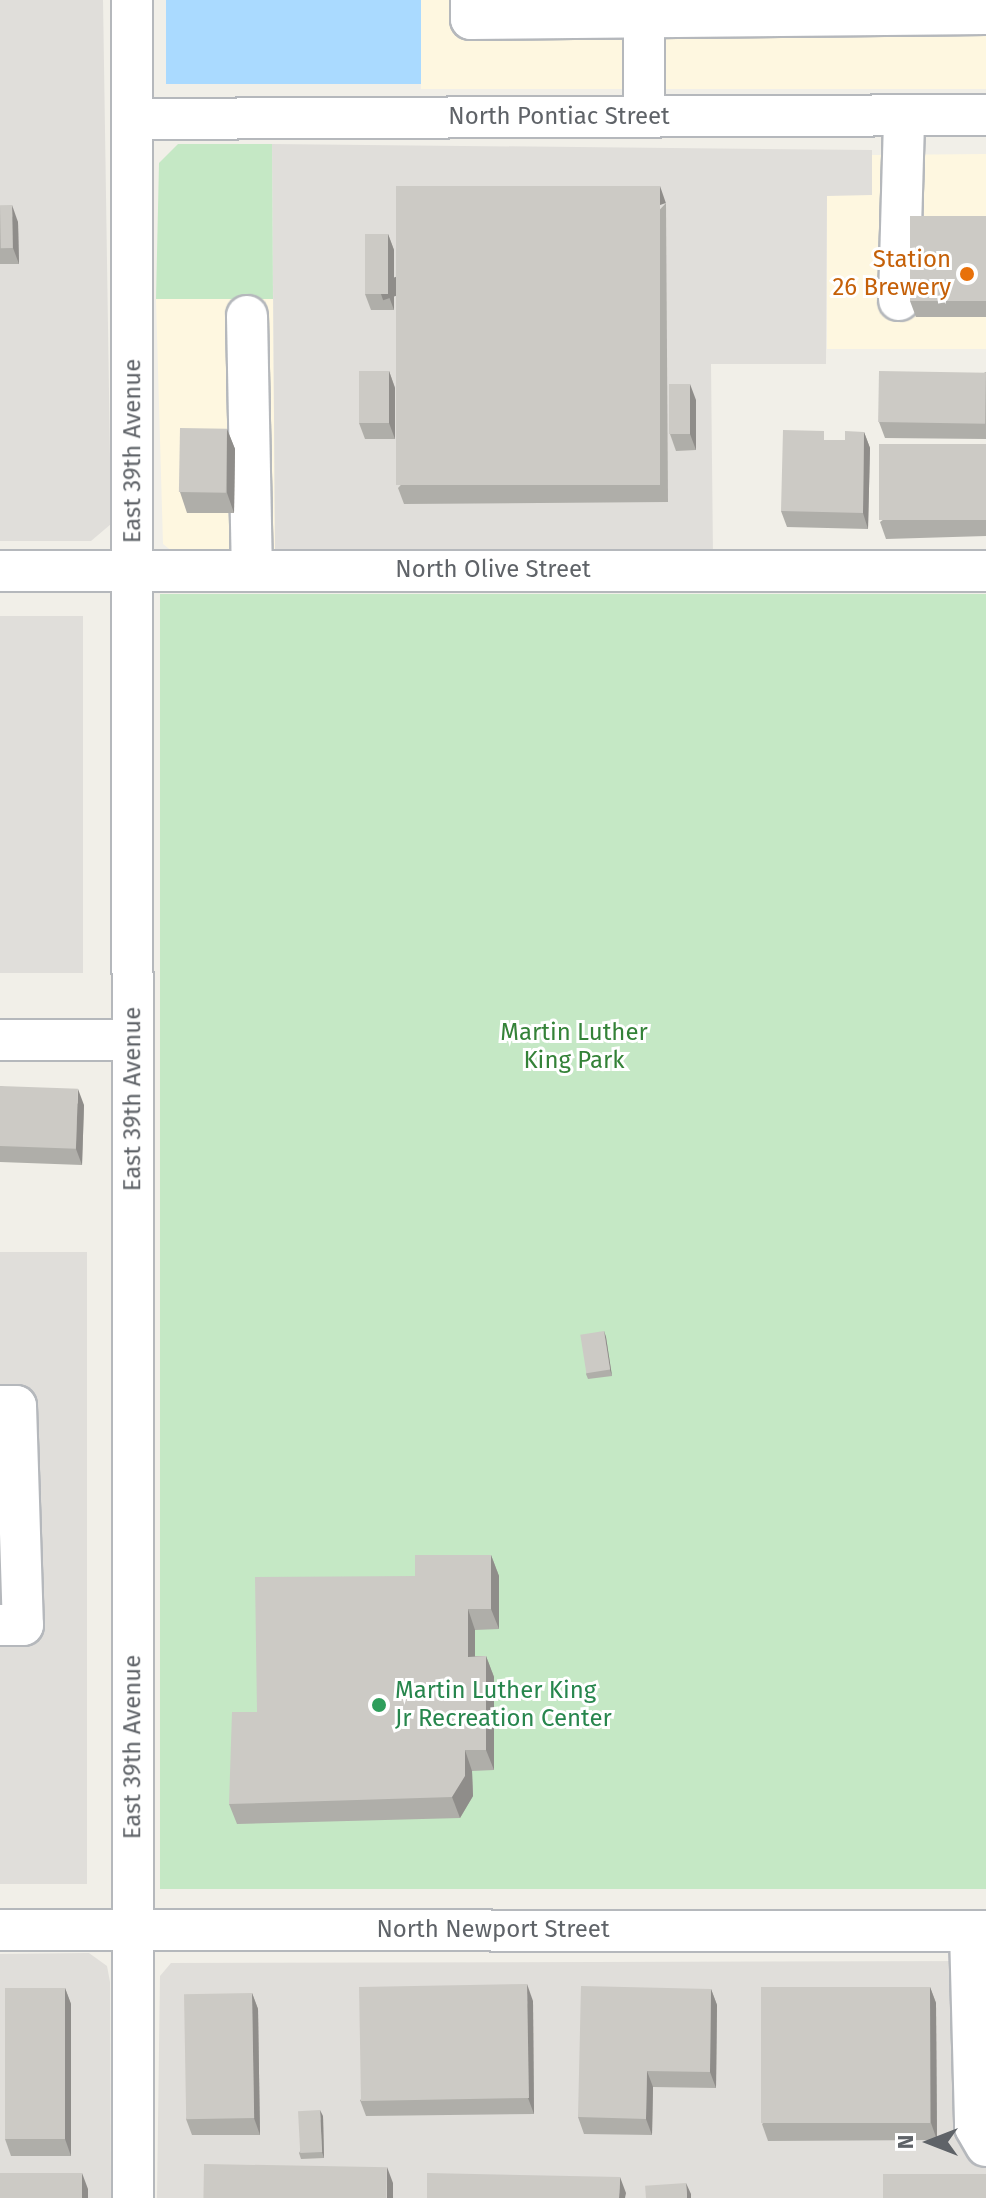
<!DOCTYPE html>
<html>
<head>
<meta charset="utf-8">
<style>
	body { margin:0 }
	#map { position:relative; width:986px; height:2198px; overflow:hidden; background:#f1efe8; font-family:"Fira Sans",sans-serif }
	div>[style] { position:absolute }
	.commercial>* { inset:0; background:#fef7e0; transform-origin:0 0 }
	.industrial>* { inset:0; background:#e0deda; transform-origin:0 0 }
	.green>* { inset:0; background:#c5e8c5; transform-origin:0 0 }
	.water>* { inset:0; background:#aadaff; transform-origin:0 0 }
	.roads { filter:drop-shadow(2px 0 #b5b8bc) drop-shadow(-2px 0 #b5b8bc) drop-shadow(0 2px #b5b8bc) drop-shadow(0 -2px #b5b8bc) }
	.minor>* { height:40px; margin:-20px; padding:0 20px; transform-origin:20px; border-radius:20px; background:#fff }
	.wall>* { inset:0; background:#afaea9 }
	.shaded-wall>* { inset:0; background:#8f8d8a; transform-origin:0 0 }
	.building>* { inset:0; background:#cccac5; transform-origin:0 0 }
	.dots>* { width:22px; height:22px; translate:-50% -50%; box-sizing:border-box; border:4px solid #fff; border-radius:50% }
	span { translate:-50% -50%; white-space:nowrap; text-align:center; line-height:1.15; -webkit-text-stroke:6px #fff; paint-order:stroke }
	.street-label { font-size:24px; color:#5f6368 }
	.food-label { font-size:24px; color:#c56008 }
	.right { translate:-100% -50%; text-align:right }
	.park-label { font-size:24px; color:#348238 }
	.leisure-label { font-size:24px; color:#27864d }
	.left { translate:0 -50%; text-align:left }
	.north { position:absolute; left:890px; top:2102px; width:80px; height:80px; -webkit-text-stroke:6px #fff; paint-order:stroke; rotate:270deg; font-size:22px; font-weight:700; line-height:32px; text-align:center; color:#5f6368 }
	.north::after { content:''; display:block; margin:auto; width:28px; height:36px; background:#5f6368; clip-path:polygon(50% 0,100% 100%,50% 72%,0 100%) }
</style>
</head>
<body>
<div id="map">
	<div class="commercial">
		<div style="left:421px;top:0;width:565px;height:89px"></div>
		<div style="clip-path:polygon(986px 154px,986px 349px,827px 349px,827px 195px,872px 195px,872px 155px)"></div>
		<div style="clip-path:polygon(156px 299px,273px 299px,275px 552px,173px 552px,163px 544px)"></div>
	</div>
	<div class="industrial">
		<div style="clip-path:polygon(0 0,103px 0,111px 524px,91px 541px,0 541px)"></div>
		<div style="clip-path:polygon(272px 144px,872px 150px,872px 195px,827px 196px,826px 364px,711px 364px,713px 556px,275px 552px)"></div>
		<div style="left:0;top:616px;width:83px;height:357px"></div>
		<div style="left:0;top:1252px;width:87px;height:632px"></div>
		<div style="clip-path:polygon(89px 1953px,107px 1966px,110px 1982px,111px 2198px,0 2198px,0 1954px)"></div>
		<div style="clip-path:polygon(986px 1961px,986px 2198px,157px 2198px,160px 1976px,171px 1963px)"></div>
	</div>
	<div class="green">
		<div style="clip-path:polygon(178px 144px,272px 144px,273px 299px,156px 299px,159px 163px)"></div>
		<div style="left:986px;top:594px;width:1295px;height:826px;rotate:90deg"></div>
	</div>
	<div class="water">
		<div style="left:166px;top:0;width:255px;height:84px"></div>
	</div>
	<div class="roads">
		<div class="minor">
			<div style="left:132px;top:0;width:2198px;rotate:89.97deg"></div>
			<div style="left:471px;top:0;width:19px;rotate:90deg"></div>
			<div style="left:471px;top:19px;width:515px;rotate:-0.56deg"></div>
			<div style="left:644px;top:116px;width:116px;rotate:-90deg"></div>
			<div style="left:132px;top:119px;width:854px;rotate:-0.27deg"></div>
			<div style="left:899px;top:300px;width:184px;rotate:-88.4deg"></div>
			<div style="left:247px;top:316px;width:253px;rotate:88.9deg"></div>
			<div style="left:0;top:571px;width:986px"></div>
			<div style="left:0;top:1040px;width:133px"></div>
			<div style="left:0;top:1406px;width:16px"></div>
			<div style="left:16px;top:1406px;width:219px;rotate:88.2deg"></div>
			<div style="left:23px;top:1625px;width:23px;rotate:180deg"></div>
			<div style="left:0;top:1930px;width:986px;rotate:0.06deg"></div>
			<div style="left:970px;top:1931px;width:196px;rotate:88.5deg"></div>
			<div style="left:975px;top:2127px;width:22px;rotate:60deg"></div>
		</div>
	</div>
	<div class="wall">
		<div style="clip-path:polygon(666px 203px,668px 502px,404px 504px,398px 488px)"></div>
		<div style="clip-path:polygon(0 206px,18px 222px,19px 264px,0 264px)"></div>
		<div style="clip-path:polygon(986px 216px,986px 317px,916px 317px,910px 301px)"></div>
		<div style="clip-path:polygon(388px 234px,394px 250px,394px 310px,371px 310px,365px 294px)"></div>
		<div style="clip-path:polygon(389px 371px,395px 388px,395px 439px,365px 439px,359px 423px)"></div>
		<div style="clip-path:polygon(986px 372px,986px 439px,885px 438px,879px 422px)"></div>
		<div style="clip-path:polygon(696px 400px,696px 450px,676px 451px,670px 434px)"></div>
		<div style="clip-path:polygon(227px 429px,235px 449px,234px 513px,187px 513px,180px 492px)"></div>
		<div style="clip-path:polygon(864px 432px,870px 448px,868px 529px,787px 527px,781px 511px,827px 440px,845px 440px)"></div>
		<div style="clip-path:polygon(986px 444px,986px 536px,886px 539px,880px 522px)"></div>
		<div style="clip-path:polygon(0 1086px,84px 1105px,82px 1165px,0 1162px)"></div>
		<div style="clip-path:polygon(604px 1331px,606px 1337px,612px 1376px,588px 1379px,586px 1374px)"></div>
		<div style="clip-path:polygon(491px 1555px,499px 1576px,499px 1629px,475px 1630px,475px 1656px,486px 1656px,494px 1677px,494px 1770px,472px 1771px,473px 1796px,460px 1818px,237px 1824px,229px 1804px,415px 1576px)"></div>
		<div style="clip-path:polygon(930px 1987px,936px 2003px,937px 2140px,768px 2141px,762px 2124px)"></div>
		<div style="clip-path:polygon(65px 1988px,71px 2004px,71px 2156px,11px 2156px,5px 2139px)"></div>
		<div style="clip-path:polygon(711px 1989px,717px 2005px,716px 2088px,653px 2087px,652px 2135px,584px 2134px,578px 2117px)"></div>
		<div style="clip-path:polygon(252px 1993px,258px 2009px,260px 2135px,192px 2135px,186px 2119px)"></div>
		<div style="clip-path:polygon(533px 2001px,534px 2114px,366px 2116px,360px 2100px)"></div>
		<div style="clip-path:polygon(323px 2116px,324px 2158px,301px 2159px,299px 2153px)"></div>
	</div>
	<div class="shaded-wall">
		<div style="left:660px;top:186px;width:18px;height:299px;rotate:71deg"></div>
		<div style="clip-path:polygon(12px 205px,18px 222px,19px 264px,13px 248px)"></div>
		<div style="clip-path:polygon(388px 234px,394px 250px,394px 310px,388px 294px)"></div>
		<div style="clip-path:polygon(389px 371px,395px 388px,395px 439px,389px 423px)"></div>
		<div style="clip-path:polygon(690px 384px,696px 400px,696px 450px,690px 434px)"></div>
		<div style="clip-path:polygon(227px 429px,235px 449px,234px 513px,227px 493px)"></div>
		<div style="clip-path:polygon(864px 432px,870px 448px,868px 529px,863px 513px)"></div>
		<div style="clip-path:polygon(78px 1089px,84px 1105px,82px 1165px,76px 1149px)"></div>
		<div style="clip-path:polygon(604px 1331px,606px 1337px,612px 1376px,610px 1370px)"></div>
		<div style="clip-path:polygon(491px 1555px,499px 1576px,499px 1629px,491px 1609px)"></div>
		<div style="clip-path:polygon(468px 1609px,475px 1630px,475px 1677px,468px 1657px)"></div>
		<div style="clip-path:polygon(486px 1656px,494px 1677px,494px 1770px,486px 1750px)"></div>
		<div style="clip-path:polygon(465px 1750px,472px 1771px,473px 1796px,460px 1818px,452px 1797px)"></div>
		<div style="clip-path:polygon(527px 1984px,533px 2001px,534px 2114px,528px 2098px)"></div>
		<div style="clip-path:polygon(930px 1987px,936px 2003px,937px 2140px,931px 2123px)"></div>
		<div style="clip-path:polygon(65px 1988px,71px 2004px,71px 2156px,65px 2139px)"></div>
		<div style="clip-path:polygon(711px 1989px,717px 2005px,716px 2088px,710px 2072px)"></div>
		<div style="clip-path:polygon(252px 1993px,258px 2009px,260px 2135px,254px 2118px)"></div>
		<div style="clip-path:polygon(647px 2071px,653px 2087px,652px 2135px,646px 2119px)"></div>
		<div style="clip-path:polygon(320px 2110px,323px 2116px,324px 2158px,322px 2152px)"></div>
		<div style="clip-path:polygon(387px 2167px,393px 2183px,393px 2198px,387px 2198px)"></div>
		<div style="clip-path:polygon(82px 2173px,88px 2189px,88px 2198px,82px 2198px)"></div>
		<div style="clip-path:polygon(620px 2177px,626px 2193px,625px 2198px,619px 2198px)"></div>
		<div style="clip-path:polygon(686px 2183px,691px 2194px,691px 2198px,687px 2198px)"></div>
	</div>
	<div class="building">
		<div style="left:660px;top:186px;width:299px;height:264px;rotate:90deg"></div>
		<div style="left:12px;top:205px;width:43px;height:12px;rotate:89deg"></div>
		<div style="left:910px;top:216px;width:76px;height:85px"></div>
		<div style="left:365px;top:234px;width:23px;height:60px"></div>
		<div style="left:359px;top:371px;width:30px;height:52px"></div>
		<div style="left:879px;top:371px;width:107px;height:51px;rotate:1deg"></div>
		<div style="left:669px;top:384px;width:21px;height:50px"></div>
		<div style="left:180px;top:428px;width:47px;height:64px;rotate:1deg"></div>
		<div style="clip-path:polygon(783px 430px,824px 431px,824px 440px,845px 440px,845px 431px,864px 432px,863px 513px,781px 511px)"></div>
		<div style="left:986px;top:444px;width:76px;height:107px;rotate:90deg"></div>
		<div style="left:0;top:1086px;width:78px;height:60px;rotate:2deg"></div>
		<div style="left:604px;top:1331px;width:39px;height:24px;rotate:81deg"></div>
		<div style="clip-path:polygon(415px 1555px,491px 1555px,491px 1609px,468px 1609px,468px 1657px,486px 1656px,486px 1750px,465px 1750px,465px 1776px,452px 1797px,229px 1804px,232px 1712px,257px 1712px,255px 1577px,415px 1576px)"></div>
		<div style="left:527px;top:1984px;width:114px;height:168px;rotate:89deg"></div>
		<div style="clip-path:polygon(581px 1986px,711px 1989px,710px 2072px,647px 2071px,646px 2119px,578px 2117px)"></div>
		<div style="left:930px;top:1987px;width:136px;height:169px;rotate:90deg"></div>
		<div style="left:5px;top:1988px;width:60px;height:151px"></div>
		<div style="left:252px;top:1993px;width:125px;height:68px;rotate:89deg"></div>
		<div style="left:320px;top:2110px;width:42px;height:22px;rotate:87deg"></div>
		<div style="left:204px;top:2164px;width:183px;height:34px;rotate:1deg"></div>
		<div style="left:82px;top:2173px;width:25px;height:82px;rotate:90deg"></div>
		<div style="clip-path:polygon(427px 2173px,620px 2177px,619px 2198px,427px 2198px)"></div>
		<div style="left:883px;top:2174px;width:103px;height:24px"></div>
		<div style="left:686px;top:2183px;width:15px;height:41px;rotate:86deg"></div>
	</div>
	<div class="dots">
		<div style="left:967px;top:274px;background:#e8710a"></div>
		<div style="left:379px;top:1705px;background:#2e9e5b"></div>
	</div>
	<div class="street-label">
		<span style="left:559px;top:117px">North Pontiac Street</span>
		<span style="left:133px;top:451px;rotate:-90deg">East 39th Avenue</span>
		<span style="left:493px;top:570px">North Olive Street</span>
		<span style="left:133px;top:1099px;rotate:-90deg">East 39th Avenue</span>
		<span style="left:133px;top:1747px;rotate:-90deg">East 39th Avenue</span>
		<span style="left:493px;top:1930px">North Newport Street</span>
	</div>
	<div class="food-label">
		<span class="right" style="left:951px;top:274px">Station<br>26 Brewery</span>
	</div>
	<div class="park-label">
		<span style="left:574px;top:1047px">Martin Luther<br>King Park</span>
	</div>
	<div class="leisure-label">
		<span class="left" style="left:395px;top:1705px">Martin Luther King<br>Jr Recreation Center</span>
	</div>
	<div class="north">N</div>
</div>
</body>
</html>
